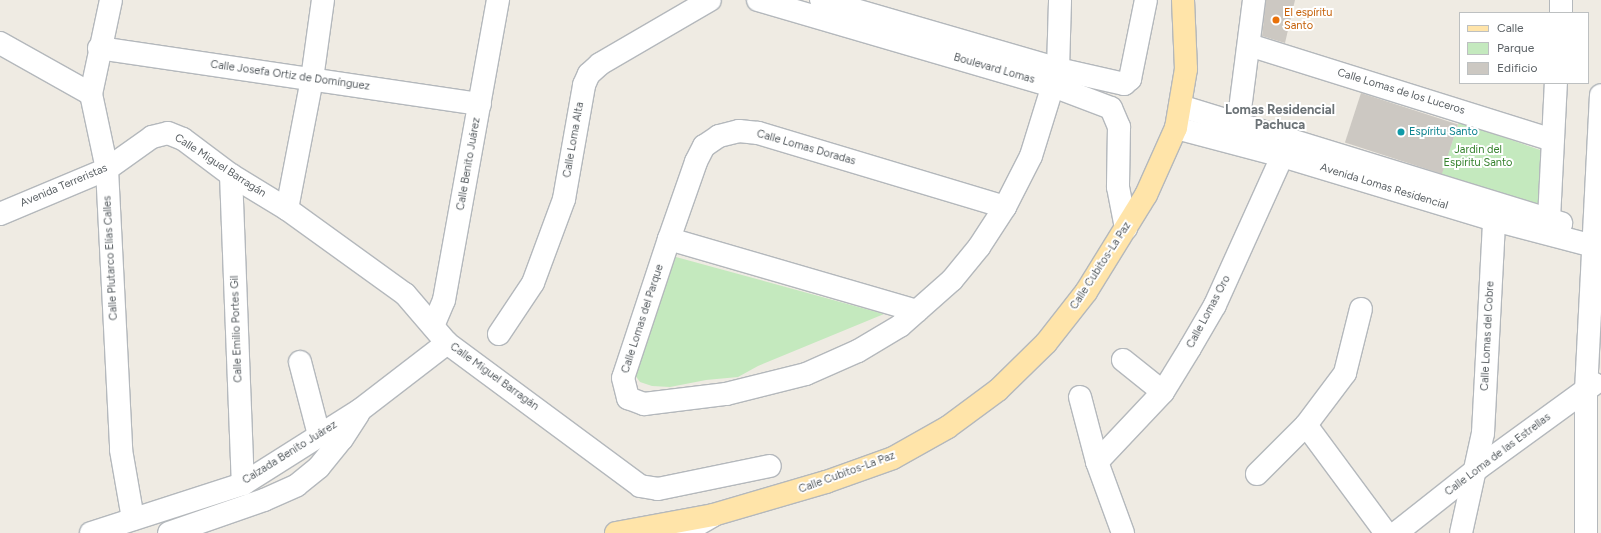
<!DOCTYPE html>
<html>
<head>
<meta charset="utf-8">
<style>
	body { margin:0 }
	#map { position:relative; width:1601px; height:533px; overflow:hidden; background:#efebe3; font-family:Figtree,sans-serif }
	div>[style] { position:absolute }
	.green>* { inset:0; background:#c4e9be }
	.building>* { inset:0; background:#ccc8c2; transform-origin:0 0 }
	.roads { filter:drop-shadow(1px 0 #b4b8bc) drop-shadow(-1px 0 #b4b8bc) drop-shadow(0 1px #b4b8bc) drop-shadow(0 -1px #b4b8bc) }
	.minor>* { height:22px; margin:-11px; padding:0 11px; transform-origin:11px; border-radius:11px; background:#fff }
	.major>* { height:22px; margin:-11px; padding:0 11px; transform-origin:11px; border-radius:11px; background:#ffe4a9 }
	.dots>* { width:11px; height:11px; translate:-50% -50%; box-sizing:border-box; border:2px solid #fff; border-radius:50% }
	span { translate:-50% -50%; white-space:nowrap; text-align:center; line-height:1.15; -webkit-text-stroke:4px #fff; paint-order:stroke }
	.food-label { font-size:11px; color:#c56008 }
	.left { translate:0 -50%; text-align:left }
	.street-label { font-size:11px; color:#5b6165 }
	.culture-label { font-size:11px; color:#0d838f }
	.park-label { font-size:11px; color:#36822e }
	.quarter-label { font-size:13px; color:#6c7377; font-weight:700 }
	.legend { position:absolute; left:1459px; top:12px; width:130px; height:72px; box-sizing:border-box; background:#fff; border:1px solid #bdc0c1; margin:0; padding:5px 7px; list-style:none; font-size:12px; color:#5b6165 }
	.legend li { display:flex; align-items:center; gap:8px; height:20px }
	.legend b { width:20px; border:1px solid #bdc0c1 }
</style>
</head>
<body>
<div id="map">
	<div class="green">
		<div style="clip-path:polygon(1459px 122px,1549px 153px,1545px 206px,1441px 175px)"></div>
		<div style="clip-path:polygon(676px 257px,884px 314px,758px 366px,738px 377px,706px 380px,670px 387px,652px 386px,640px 382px,632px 371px)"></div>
	</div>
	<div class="building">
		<div style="clip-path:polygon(1266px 0,1295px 0,1285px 43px,1262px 36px)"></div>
		<div style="left:1361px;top:93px;width:102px;height:52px;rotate:18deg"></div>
	</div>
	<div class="roads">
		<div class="minor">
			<div style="left:111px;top:0;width:96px;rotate:102deg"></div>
			<div style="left:91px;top:94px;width:77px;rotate:78deg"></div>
			<div style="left:107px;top:169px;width:281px;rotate:87.1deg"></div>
			<div style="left:121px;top:450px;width:70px;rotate:80.1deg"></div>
			<div style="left:758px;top:0;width:307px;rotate:16.3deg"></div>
			<div style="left:1053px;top:86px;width:62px;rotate:20.8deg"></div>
			<div style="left:1111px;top:108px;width:21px;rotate:67deg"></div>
			<div style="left:1119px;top:127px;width:60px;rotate:91deg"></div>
			<div style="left:1118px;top:187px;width:42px;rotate:79deg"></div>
			<div style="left:821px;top:0;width:247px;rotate:16.2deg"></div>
			<div style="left:1058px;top:69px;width:68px;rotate:12.8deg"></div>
			<div style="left:1124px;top:84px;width:8px;rotate:-40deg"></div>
			<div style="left:1130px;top:79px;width:81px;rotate:-78.6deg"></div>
			<div style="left:1561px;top:13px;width:13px;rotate:-90deg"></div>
			<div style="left:0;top:43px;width:104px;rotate:29.3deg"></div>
			<div style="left:1249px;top:45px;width:318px;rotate:17.4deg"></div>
			<div style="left:99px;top:48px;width:385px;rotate:8.4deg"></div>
			<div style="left:1180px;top:106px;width:399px;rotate:17.1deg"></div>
			<div style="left:1238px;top:125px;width:126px;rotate:-82.7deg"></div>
			<div style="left:1176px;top:128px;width:110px;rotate:14.8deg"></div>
			<div style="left:1282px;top:156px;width:221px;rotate:16.8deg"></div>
			<div style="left:1494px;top:220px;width:102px;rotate:14.7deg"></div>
			<div style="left:231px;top:175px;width:309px;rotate:87.8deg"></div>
			<div style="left:1005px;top:207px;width:258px;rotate:-163.3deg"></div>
			<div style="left:758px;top:133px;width:19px;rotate:-174deg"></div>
			<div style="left:739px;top:131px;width:21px;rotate:166deg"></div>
			<div style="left:719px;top:136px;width:18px;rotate:146deg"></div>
			<div style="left:704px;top:146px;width:18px;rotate:117deg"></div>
			<div style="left:696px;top:162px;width:82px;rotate:109.3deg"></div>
			<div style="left:669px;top:239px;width:146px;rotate:108.3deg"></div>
			<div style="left:623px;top:378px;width:21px;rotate:76deg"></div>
			<div style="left:628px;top:398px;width:17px;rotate:21deg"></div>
			<div style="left:644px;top:404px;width:83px;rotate:-7deg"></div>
			<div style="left:726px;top:394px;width:82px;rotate:-14deg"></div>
			<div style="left:806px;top:374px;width:57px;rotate:-23.9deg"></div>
			<div style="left:858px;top:351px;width:49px;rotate:-30.8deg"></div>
			<div style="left:900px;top:326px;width:69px;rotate:-41.5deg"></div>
			<div style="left:952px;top:280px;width:43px;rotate:-50.7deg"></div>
			<div style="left:979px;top:247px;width:48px;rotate:-57deg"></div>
			<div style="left:1005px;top:207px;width:57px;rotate:-63deg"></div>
			<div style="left:1031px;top:156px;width:91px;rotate:-72.8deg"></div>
			<div style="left:1058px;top:69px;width:69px;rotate:-88.3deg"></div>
			<div style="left:287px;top:209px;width:132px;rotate:-79.1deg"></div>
			<div style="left:312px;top:79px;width:80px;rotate:-82.1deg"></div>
			<div style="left:0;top:214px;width:116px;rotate:-22.8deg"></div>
			<div style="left:107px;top:169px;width:55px;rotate:-35.4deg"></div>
			<div style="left:152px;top:137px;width:16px;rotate:-14deg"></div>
			<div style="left:168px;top:133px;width:16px;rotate:22deg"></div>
			<div style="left:183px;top:139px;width:60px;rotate:36.9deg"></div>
			<div style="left:231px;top:175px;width:66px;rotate:31.3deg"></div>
			<div style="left:287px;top:209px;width:145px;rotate:35.8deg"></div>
			<div style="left:405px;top:294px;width:65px;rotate:49.4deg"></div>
			<div style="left:447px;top:343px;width:240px;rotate:36.5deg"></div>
			<div style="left:640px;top:486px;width:18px;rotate:9deg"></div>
			<div style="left:658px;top:489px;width:114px;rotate:-11.6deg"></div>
			<div style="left:1549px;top:219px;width:136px;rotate:-87.1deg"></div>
			<div style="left:669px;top:239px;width:258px;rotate:16.2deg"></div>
			<div style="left:433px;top:326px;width:28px;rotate:-67deg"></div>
			<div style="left:444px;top:300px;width:305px;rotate:-79.8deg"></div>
			<div style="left:499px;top:334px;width:61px;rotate:-56.3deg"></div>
			<div style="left:533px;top:283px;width:90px;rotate:-69.7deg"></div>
			<div style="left:564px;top:199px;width:116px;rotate:-80deg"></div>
			<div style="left:584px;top:85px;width:12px;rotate:-66deg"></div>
			<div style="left:589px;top:74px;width:15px;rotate:-42deg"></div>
			<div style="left:600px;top:64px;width:127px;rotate:-30.2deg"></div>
			<div style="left:1123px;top:360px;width:51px;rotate:38.7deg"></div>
			<div style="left:300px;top:362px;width:75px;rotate:75.4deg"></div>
			<div style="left:1080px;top:397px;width:67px;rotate:75.3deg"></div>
			<div style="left:1097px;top:462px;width:76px;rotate:69.9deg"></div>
			<div style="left:1306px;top:425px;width:134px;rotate:53.5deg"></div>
			<div style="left:1097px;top:462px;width:96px;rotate:-46.7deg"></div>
			<div style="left:1163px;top:392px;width:52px;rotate:-58.5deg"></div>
			<div style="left:1190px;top:348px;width:50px;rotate:-59.8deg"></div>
			<div style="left:1215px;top:305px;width:178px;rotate:-65.7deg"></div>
			<div style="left:1257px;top:474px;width:69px;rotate:-45deg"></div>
			<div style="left:1306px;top:425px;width:65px;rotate:-53.1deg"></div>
			<div style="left:1345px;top:373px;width:66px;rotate:-76deg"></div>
			<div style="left:91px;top:533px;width:160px;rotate:-17.9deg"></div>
			<div style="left:243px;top:484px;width:138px;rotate:-32.3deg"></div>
			<div style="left:360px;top:410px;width:110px;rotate:-37.6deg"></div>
			<div style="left:169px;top:533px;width:101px;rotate:-19.2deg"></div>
			<div style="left:264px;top:500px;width:36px;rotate:-24deg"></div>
			<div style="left:297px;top:485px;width:28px;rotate:-39deg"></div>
			<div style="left:319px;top:467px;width:36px;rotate:-51deg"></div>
			<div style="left:342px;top:439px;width:30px;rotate:-57deg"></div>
			<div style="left:683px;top:533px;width:34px;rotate:-30deg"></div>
			<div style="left:1396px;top:533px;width:103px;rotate:-38.3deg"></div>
			<div style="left:1477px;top:469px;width:145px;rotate:-36deg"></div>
			<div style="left:1461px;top:533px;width:102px;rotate:-77.6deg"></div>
			<div style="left:1483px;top:433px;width:226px;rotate:-87deg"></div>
			<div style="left:1586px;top:533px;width:142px;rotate:-90deg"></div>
			<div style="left:1586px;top:391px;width:296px;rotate:-87.1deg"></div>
		</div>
		<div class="major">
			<div style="left:616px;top:533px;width:99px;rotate:-10.5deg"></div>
			<div style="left:713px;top:515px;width:118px;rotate:-16.3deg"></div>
			<div style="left:826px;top:482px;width:71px;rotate:-19.7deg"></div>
			<div style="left:893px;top:458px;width:63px;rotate:-29.4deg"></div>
			<div style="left:948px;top:427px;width:62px;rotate:-36.5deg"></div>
			<div style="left:998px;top:390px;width:67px;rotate:-44.4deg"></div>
			<div style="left:1046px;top:343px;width:65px;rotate:-51.9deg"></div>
			<div style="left:1086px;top:292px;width:114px;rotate:-58.3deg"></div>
			<div style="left:1146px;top:195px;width:73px;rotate:-65.9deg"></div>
			<div style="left:1176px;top:128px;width:60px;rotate:-80.4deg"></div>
			<div style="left:1186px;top:69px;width:69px;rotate:-92.5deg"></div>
		</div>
	</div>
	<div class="dots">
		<div style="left:1276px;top:20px;background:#e8710a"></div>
		<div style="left:1401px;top:132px;background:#0f9aa8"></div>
	</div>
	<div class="food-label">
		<span class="left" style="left:1284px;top:20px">El espíritu<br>Santo</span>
	</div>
	<div class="street-label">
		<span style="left:994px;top:69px;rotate:16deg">Boulevard Lomas</span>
		<span style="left:290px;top:76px;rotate:8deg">Calle Josefa Ortiz de Domínguez</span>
		<span style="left:1401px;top:92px;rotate:17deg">Calle Lomas de los Luceros</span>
		<span style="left:574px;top:140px;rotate:-80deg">Calle Loma Alta</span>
		<span style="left:806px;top:148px;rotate:16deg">Calle Lomas Doradas</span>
		<span style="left:469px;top:164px;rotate:-80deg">Calle Benito Juárez</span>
		<span style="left:220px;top:166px;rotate:33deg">Calle Miguel Barragán</span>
		<span style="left:64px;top:186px;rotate:-23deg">Avenida Terreristas</span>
		<span style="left:1384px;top:187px;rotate:17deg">Avenida Lomas Residencial</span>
		<span style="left:111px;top:258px;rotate:-93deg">Calle Plutarco Elías Calles</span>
		<span style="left:1101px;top:266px;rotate:-57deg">Calle Cubitos-La Paz</span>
		<span style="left:1209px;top:312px;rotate:-62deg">Calle Lomas Oro</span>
		<span style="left:643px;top:319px;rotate:-72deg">Calle Lomas del Parque</span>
		<span style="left:237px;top:329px;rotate:-92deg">Calle Emilio Portes Gil</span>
		<span style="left:1488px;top:336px;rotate:-87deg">Calle Lomas del Cobre</span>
		<span style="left:494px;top:377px;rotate:36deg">Calle Miguel Barragán</span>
		<span style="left:290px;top:453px;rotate:-32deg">Calzada Benito Juárez</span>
		<span style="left:1498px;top:455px;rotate:-37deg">Calle Loma de las Estrellas</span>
		<span style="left:847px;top:473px;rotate:-20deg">Calle Cubitos-La Paz</span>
	</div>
	<div class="culture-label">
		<span class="left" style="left:1409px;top:132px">Espíritu Santo</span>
	</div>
	<div class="park-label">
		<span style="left:1478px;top:157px">Jardin del<br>Espiritu Santo</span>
	</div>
	<div class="quarter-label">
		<span style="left:1280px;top:118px">Lomas Residencial<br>Pachuca</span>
	</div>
	<ul class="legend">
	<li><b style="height:5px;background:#ffe4a9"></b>Calle</li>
	<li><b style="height:11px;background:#c4e9be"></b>Parque</li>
	<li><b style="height:11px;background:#ccc8c2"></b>Edificio</li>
	</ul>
</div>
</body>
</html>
